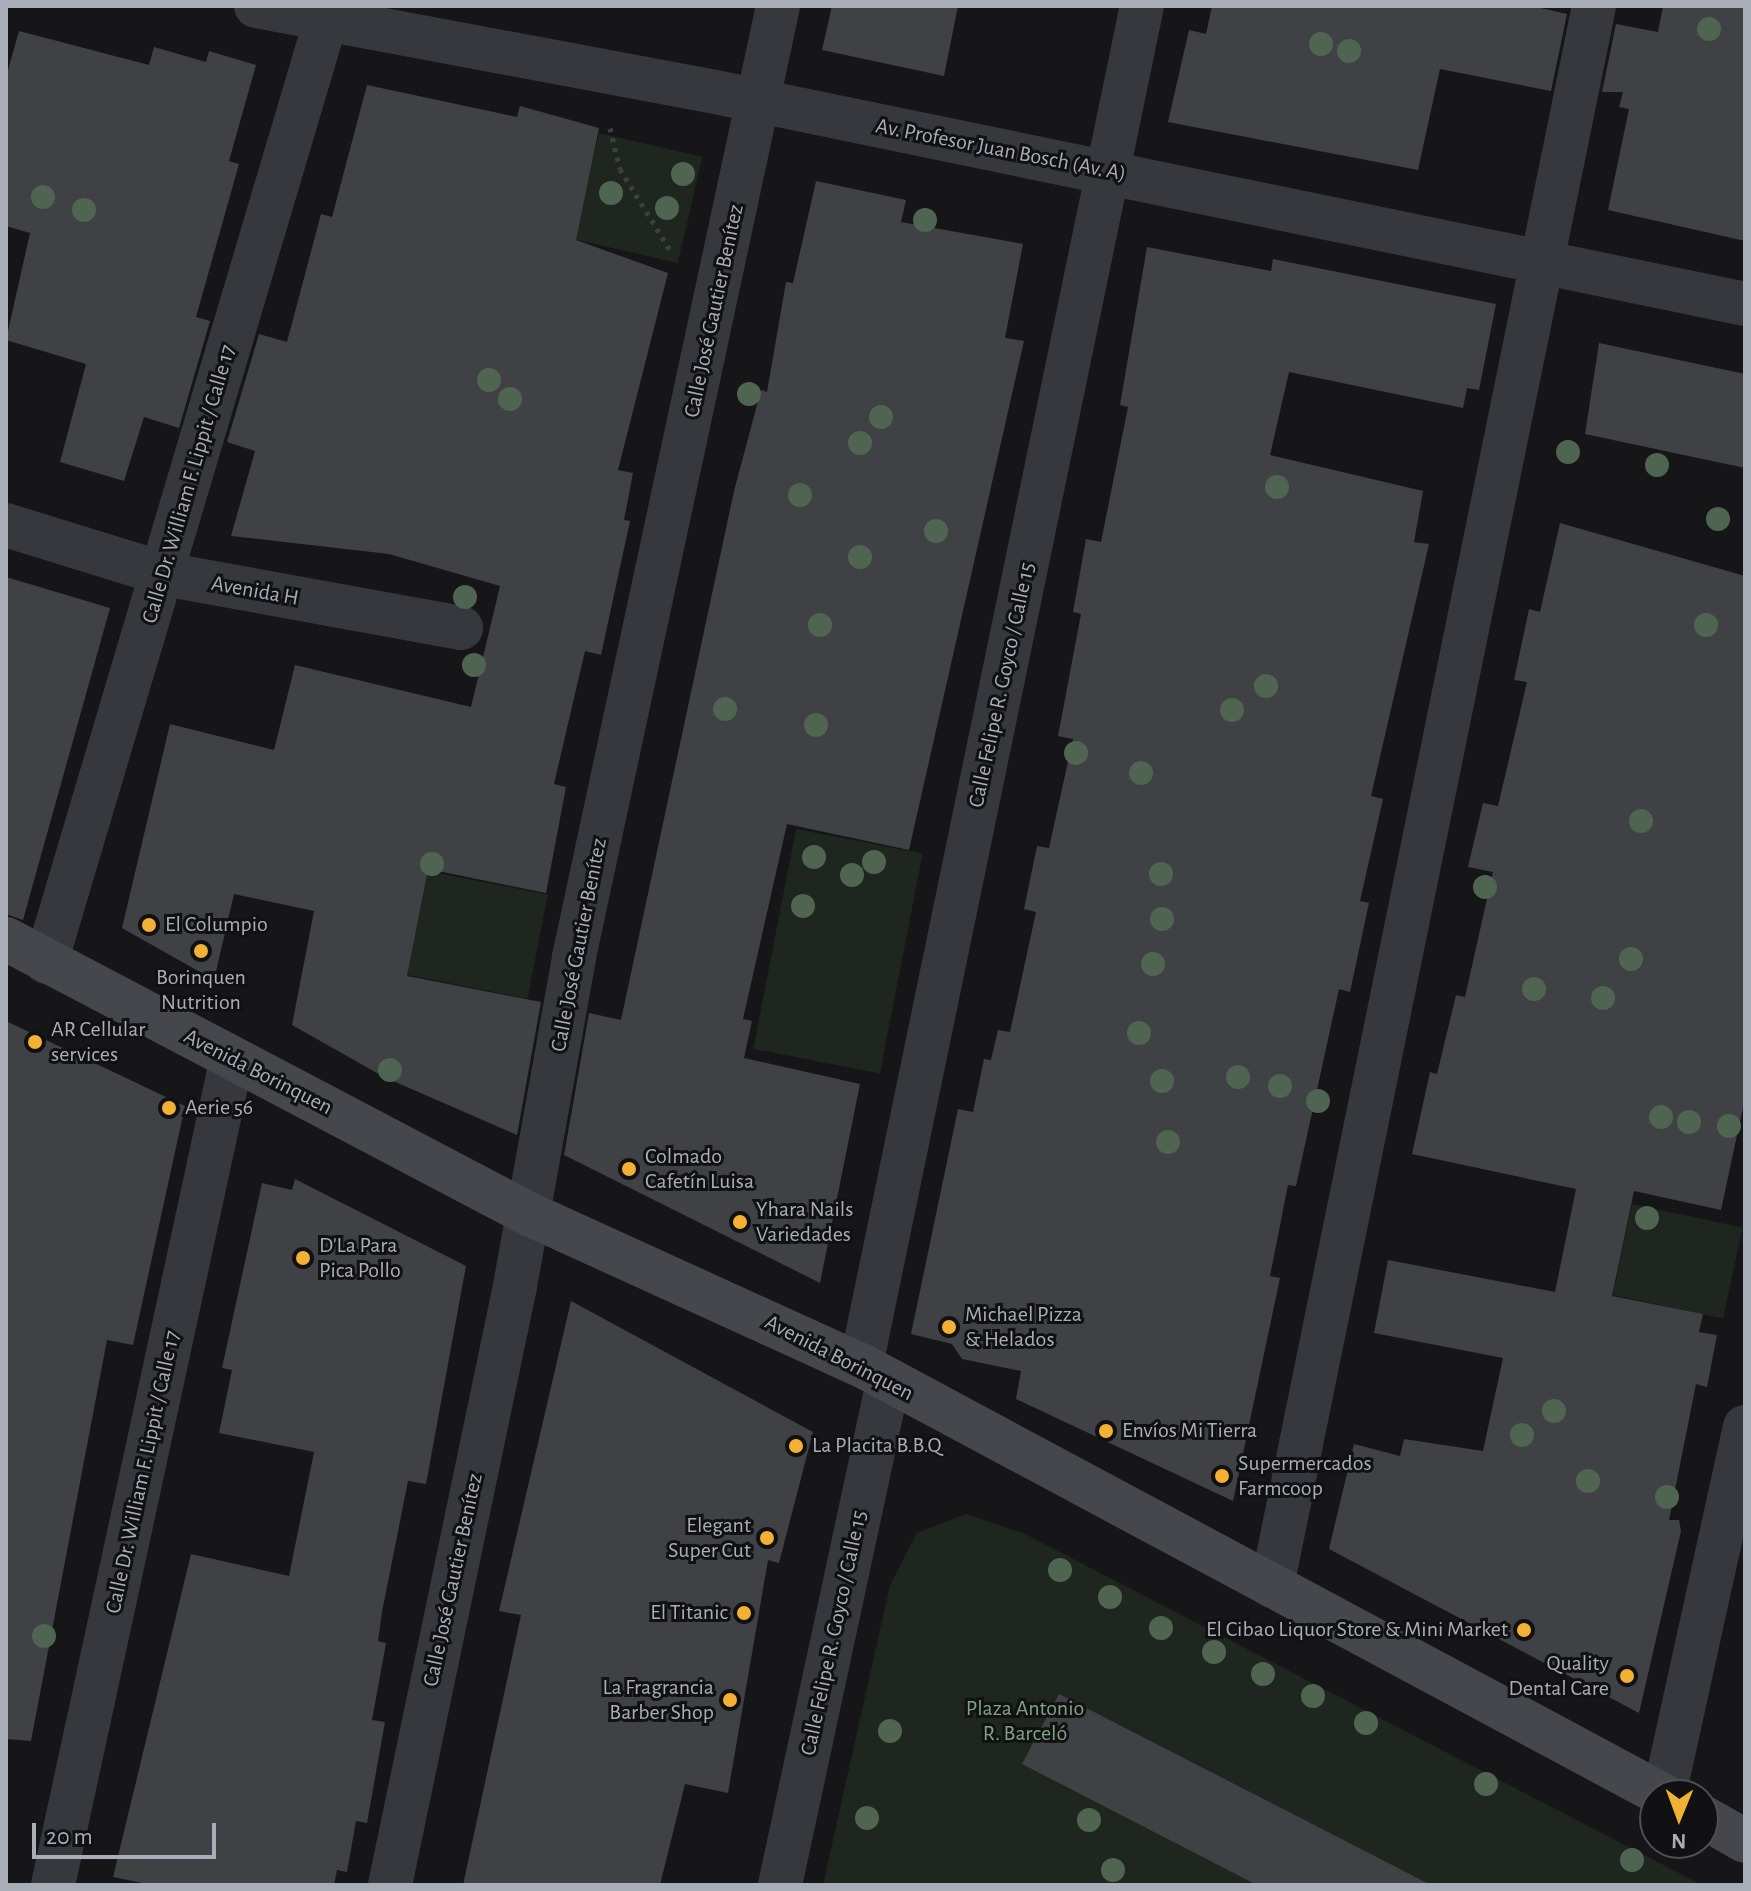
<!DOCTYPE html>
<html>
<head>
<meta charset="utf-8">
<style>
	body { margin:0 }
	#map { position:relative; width:1751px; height:1891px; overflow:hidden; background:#161618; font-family:"Alegreya Sans",sans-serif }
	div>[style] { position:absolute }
	.green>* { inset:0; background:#1e261f; transform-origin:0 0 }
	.building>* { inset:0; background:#404145 }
	.path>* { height:5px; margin-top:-2.5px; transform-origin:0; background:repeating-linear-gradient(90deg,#3d3f44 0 4px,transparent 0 10px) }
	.street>* { height:44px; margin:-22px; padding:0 22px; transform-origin:22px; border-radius:22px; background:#37383d }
	.secondary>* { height:44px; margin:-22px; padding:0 22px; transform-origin:22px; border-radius:22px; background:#45474d }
	.trees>* { width:24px; height:24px; margin:-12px; border-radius:50%; background:#506452 }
	.dots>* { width:22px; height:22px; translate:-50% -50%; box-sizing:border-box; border:4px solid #111113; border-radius:50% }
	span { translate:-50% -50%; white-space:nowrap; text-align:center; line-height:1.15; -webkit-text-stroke:6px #111113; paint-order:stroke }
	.street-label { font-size:22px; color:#a8adb8 }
	.poi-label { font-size:22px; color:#a8adb8 }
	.left { translate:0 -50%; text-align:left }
	.right { translate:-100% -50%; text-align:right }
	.park-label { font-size:22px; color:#7fa381 }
	.frame { position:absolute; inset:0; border:8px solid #a8adb8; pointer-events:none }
	.north { position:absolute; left:1639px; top:1779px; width:80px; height:80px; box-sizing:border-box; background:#111113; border:2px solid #4d4f55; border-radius:50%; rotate:181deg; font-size:22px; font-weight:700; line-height:32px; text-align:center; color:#a8adb8 }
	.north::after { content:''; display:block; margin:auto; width:28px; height:36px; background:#f2b134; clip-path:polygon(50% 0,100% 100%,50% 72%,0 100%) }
	.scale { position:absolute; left:32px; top:1823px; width:184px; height:36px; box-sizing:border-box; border:4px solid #a8adb8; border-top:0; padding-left:10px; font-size:24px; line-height:28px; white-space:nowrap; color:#a8adb8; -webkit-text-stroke:6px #111113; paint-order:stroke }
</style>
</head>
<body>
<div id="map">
	<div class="green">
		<div style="left:599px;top:133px;width:106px;height:109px;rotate:13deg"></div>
		<div style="left:796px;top:829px;width:129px;height:224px;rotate:11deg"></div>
		<div style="left:427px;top:871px;width:123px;height:106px;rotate:11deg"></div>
		<div style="left:1632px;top:1204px;width:113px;height:93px;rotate:12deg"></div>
		<div style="clip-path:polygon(966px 1514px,1025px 1534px,1702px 1885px,823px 1885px,890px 1585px,917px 1533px)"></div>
	</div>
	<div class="building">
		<div style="clip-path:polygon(832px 6px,958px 6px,944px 76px,822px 50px)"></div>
		<div style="clip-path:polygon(1212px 6px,1532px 6px,1567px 14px,1551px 91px,1440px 69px,1418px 170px,1168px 122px,1189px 30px,1206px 34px)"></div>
		<div style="clip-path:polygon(1663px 6px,1745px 6px,1745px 241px,1608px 210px,1629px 109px,1619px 107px,1623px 92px,1602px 92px,1616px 24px,1658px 32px)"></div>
		<div style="clip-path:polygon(19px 31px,149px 65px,154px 47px,206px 62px,209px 51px,256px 65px,229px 161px,239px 164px,196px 317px,210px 321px,179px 428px,144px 417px,124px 481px,60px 462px,86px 364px,6px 340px,30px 233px,6px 226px,6px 77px)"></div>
		<div style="clip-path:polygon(367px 85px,517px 117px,520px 106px,599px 128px,576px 240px,668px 273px,618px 470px,633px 473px,624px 520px,630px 521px,601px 655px,585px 651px,554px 784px,566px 787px,546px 893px,428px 869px,407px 976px,541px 1002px,517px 1135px,384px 1077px,292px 1025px,314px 911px,234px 894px,214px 980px,122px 928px,170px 724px,274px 750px,295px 665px,471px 707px,500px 586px,389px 554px,231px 536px,255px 451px,227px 442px,259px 334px,287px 342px,321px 214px,332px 217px)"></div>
		<div style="clip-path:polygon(816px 181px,906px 200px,901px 222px,1023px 244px,1005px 338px,1024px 341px,909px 850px,787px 824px,743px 1019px,752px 1021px,744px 1058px,860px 1084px,820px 1283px,564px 1155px,589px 1013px,621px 1020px,734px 491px,761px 390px,767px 392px,786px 282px,793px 283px)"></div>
		<div style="clip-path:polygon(1147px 247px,1271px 271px,1273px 259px,1496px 304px,1479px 390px,1467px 388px,1463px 408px,1289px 372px,1270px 455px,1423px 491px,1414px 542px,1429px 544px,1371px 796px,1383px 799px,1360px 901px,1369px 903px,1350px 992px,1339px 989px,1296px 1186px,1288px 1185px,1270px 1276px,1280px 1278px,1233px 1501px,1016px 1399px,1021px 1371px,962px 1359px,952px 1344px,911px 1334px,958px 1109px,973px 1112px,984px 1059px,991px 1060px,998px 1030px,1010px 1032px,1036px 912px,1024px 909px,1037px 846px,1049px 848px,1073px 739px,1058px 736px,1081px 614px,1073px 612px,1086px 539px,1101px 542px,1128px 407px,1120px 405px)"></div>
		<div style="clip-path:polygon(1599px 343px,1745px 374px,1745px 468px,1585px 434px)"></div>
		<div style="clip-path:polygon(1560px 523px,1745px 576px,1745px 1098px,1721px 1210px,1634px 1191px,1612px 1296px,1703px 1314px,1699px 1332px,1717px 1335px,1707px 1387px,1696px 1384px,1669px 1520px,1679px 1520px,1681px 1531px,1639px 1713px,1329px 1549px,1354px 1444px,1400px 1456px,1404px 1439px,1483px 1451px,1503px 1358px,1374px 1333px,1388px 1260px,1555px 1292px,1576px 1189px,1412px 1154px,1430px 1072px,1437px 1074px,1456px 995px,1465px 997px,1493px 872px,1468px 867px,1483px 803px,1498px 806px,1527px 682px,1514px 680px,1529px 609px,1540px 612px)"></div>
		<div style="clip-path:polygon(6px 577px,110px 608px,23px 920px,6px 914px)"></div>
		<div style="clip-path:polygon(6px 1021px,185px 1106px,133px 1345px,107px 1340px,31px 1741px,6px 1739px)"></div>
		<div style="clip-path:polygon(295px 1179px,466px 1266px,426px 1484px,408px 1481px,382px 1612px,378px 1641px,386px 1643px,372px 1720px,385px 1722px,367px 1823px,356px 1821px,347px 1872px,337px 1870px,334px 1885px,152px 1885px,113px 1877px,191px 1554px,289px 1576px,314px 1452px,219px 1433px,232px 1370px,222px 1368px,262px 1183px,292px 1190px)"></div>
		<div style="clip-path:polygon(571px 1301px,813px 1432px,779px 1563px,768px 1560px,728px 1793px,685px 1784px,660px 1885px,463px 1885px,521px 1615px,499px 1611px)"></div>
		<div style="clip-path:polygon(1059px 1694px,1431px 1885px,1257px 1885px,1022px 1764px)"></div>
	</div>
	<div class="path">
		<div style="left:610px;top:128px;width:42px;rotate:76.3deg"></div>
		<div style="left:620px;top:169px;width:95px;rotate:58.3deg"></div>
	</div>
	<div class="street">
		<div style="left:256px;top:6px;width:472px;rotate:10.6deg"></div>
		<div style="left:720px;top:93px;width:1046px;rotate:11.63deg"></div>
		<div style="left:6px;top:525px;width:165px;rotate:17.2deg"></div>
		<div style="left:164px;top:574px;width:302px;rotate:10.3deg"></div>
		<div style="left:46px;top:962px;width:997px;rotate:-73.45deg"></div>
		<div style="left:861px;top:1365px;width:1388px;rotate:-78.32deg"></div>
		<div style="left:1272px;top:1586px;width:1612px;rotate:-78.48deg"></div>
		<div style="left:1664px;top:1795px;width:377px;rotate:-77.6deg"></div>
		<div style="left:53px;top:1885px;width:846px;rotate:-77.79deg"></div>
		<div style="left:390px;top:1885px;width:612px;rotate:-78.21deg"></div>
		<div style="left:515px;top:1286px;width:334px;rotate:-79.8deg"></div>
		<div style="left:574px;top:957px;width:973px;rotate:-77.89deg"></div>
		<div style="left:780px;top:1885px;width:514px;rotate:-77.88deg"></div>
	</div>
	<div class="secondary">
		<div style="left:6px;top:939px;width:591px;rotate:27.74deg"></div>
		<div style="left:529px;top:1214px;width:365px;rotate:24.5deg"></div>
		<div style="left:861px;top:1365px;width:910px;rotate:28.2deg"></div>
		<div style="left:1703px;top:1817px;width:48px;rotate:29.7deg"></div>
	</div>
	<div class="trees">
		<div style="left:1709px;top:29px"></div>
		<div style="left:1321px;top:44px"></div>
		<div style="left:1349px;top:51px"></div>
		<div style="left:683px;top:174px"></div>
		<div style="left:611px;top:193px"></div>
		<div style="left:43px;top:197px"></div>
		<div style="left:667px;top:208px"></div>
		<div style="left:84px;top:210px"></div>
		<div style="left:925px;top:220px"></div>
		<div style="left:489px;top:380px"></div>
		<div style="left:749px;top:394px"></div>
		<div style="left:510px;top:399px"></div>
		<div style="left:881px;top:417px"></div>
		<div style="left:860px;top:443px"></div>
		<div style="left:1568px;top:452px"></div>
		<div style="left:1657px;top:465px"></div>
		<div style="left:1277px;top:487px"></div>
		<div style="left:800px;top:495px"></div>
		<div style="left:1718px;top:519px"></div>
		<div style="left:936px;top:531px"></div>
		<div style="left:860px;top:557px"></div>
		<div style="left:465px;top:597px"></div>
		<div style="left:820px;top:625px"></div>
		<div style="left:1706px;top:625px"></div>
		<div style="left:474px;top:665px"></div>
		<div style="left:1266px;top:686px"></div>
		<div style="left:725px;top:709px"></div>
		<div style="left:1232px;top:710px"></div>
		<div style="left:816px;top:725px"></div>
		<div style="left:1076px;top:753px"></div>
		<div style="left:1141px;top:773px"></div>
		<div style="left:1641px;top:821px"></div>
		<div style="left:814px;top:857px"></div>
		<div style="left:874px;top:862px"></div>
		<div style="left:432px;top:864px"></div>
		<div style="left:1161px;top:874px"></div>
		<div style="left:852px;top:875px"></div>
		<div style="left:1485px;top:887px"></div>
		<div style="left:803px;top:906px"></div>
		<div style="left:1162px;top:919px"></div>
		<div style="left:1631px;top:959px"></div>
		<div style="left:1153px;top:964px"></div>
		<div style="left:1534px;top:989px"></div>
		<div style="left:1603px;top:998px"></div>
		<div style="left:1139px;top:1033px"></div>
		<div style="left:390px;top:1070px"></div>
		<div style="left:1238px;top:1077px"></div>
		<div style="left:1162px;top:1081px"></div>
		<div style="left:1280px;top:1086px"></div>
		<div style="left:1318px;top:1101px"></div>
		<div style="left:1661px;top:1117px"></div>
		<div style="left:1689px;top:1122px"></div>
		<div style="left:1729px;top:1126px"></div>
		<div style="left:1168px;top:1142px"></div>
		<div style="left:1647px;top:1218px"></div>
		<div style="left:1554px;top:1411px"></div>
		<div style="left:1522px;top:1435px"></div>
		<div style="left:1588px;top:1481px"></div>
		<div style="left:1667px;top:1497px"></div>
		<div style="left:1060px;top:1570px"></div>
		<div style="left:1110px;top:1597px"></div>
		<div style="left:1161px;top:1628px"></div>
		<div style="left:44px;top:1636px"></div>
		<div style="left:1214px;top:1652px"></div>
		<div style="left:1263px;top:1674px"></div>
		<div style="left:1313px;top:1696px"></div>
		<div style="left:1366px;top:1723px"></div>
		<div style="left:890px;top:1731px"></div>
		<div style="left:1486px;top:1784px"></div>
		<div style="left:867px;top:1818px"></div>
		<div style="left:1089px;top:1820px"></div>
		<div style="left:1632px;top:1860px"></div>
		<div style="left:1113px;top:1870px"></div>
	</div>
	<div class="dots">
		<div style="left:149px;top:925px;background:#f2b134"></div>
		<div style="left:201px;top:951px;background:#f2b134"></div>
		<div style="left:35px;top:1042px;background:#f2b134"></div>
		<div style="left:169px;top:1108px;background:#f2b134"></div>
		<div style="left:629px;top:1169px;background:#f2b134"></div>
		<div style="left:740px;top:1222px;background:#f2b134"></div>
		<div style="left:303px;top:1258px;background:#f2b134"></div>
		<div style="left:949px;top:1327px;background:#f2b134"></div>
		<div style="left:1106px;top:1431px;background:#f2b134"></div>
		<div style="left:796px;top:1446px;background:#f2b134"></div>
		<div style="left:1222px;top:1476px;background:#f2b134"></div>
		<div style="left:767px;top:1538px;background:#f2b134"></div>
		<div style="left:744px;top:1613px;background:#f2b134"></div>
		<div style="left:1524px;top:1630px;background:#f2b134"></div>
		<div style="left:1627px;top:1676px;background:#f2b134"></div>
		<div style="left:730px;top:1700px;background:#f2b134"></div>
	</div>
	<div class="street-label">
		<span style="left:1001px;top:150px;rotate:11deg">Av. Profesor Juan Bosch (Av. A)</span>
		<span style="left:714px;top:311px;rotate:-78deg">Calle José Gautier Benítez</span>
		<span style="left:189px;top:484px;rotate:-74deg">Calle Dr. William F. Lippit / Calle 17</span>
		<span style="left:255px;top:591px;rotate:10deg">Avenida H</span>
		<span style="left:1002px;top:685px;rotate:-78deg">Calle Felipe R. Goyco / Calle 15</span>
		<span style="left:579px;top:945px;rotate:-79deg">Calle José Gautier Benítez</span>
		<span style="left:258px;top:1072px;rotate:27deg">Avenida Borinquen</span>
		<span style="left:839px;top:1358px;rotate:27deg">Avenida Borinquen</span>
		<span style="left:143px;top:1472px;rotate:-78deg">Calle Dr. William F. Lippit / Calle 17</span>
		<span style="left:453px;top:1580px;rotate:-78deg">Calle José Gautier Benítez</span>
		<span style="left:834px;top:1633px;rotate:-78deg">Calle Felipe R. Goyco / Calle 15</span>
	</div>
	<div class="poi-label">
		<span class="left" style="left:165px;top:925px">El Columpio</span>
		<span style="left:201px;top:990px">Borinquen<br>Nutrition</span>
		<span class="left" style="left:51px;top:1042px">AR Cellular<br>services</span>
		<span class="left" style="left:185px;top:1108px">Aerie 56</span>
		<span class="left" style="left:645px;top:1169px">Colmado<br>Cafetín Luisa</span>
		<span class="left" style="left:756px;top:1222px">Yhara Nails<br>Variedades</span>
		<span class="left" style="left:319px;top:1258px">D'La Para<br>Pica Pollo</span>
		<span class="left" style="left:965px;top:1327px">Michael Pizza<br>&amp; Helados</span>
		<span class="left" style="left:1122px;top:1431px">Envíos Mi Tierra</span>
		<span class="left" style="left:812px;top:1446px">La Placita B.B.Q</span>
		<span class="left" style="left:1238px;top:1476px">Supermercados<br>Farmcoop</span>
		<span class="right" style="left:751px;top:1538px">Elegant<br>Super Cut</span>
		<span class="right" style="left:728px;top:1613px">El Titanic</span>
		<span class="right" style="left:1508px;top:1630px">El Cibao Liquor Store &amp; Mini Market</span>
		<span class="right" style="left:1609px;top:1676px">Quality<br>Dental Care</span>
		<span class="right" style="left:714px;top:1700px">La Fragrancia<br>Barber Shop</span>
	</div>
	<div class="park-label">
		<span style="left:1025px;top:1721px">Plaza Antonio<br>R. Barceló</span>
	</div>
	<div class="frame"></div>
	<div class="north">N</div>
	<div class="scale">20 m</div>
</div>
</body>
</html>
